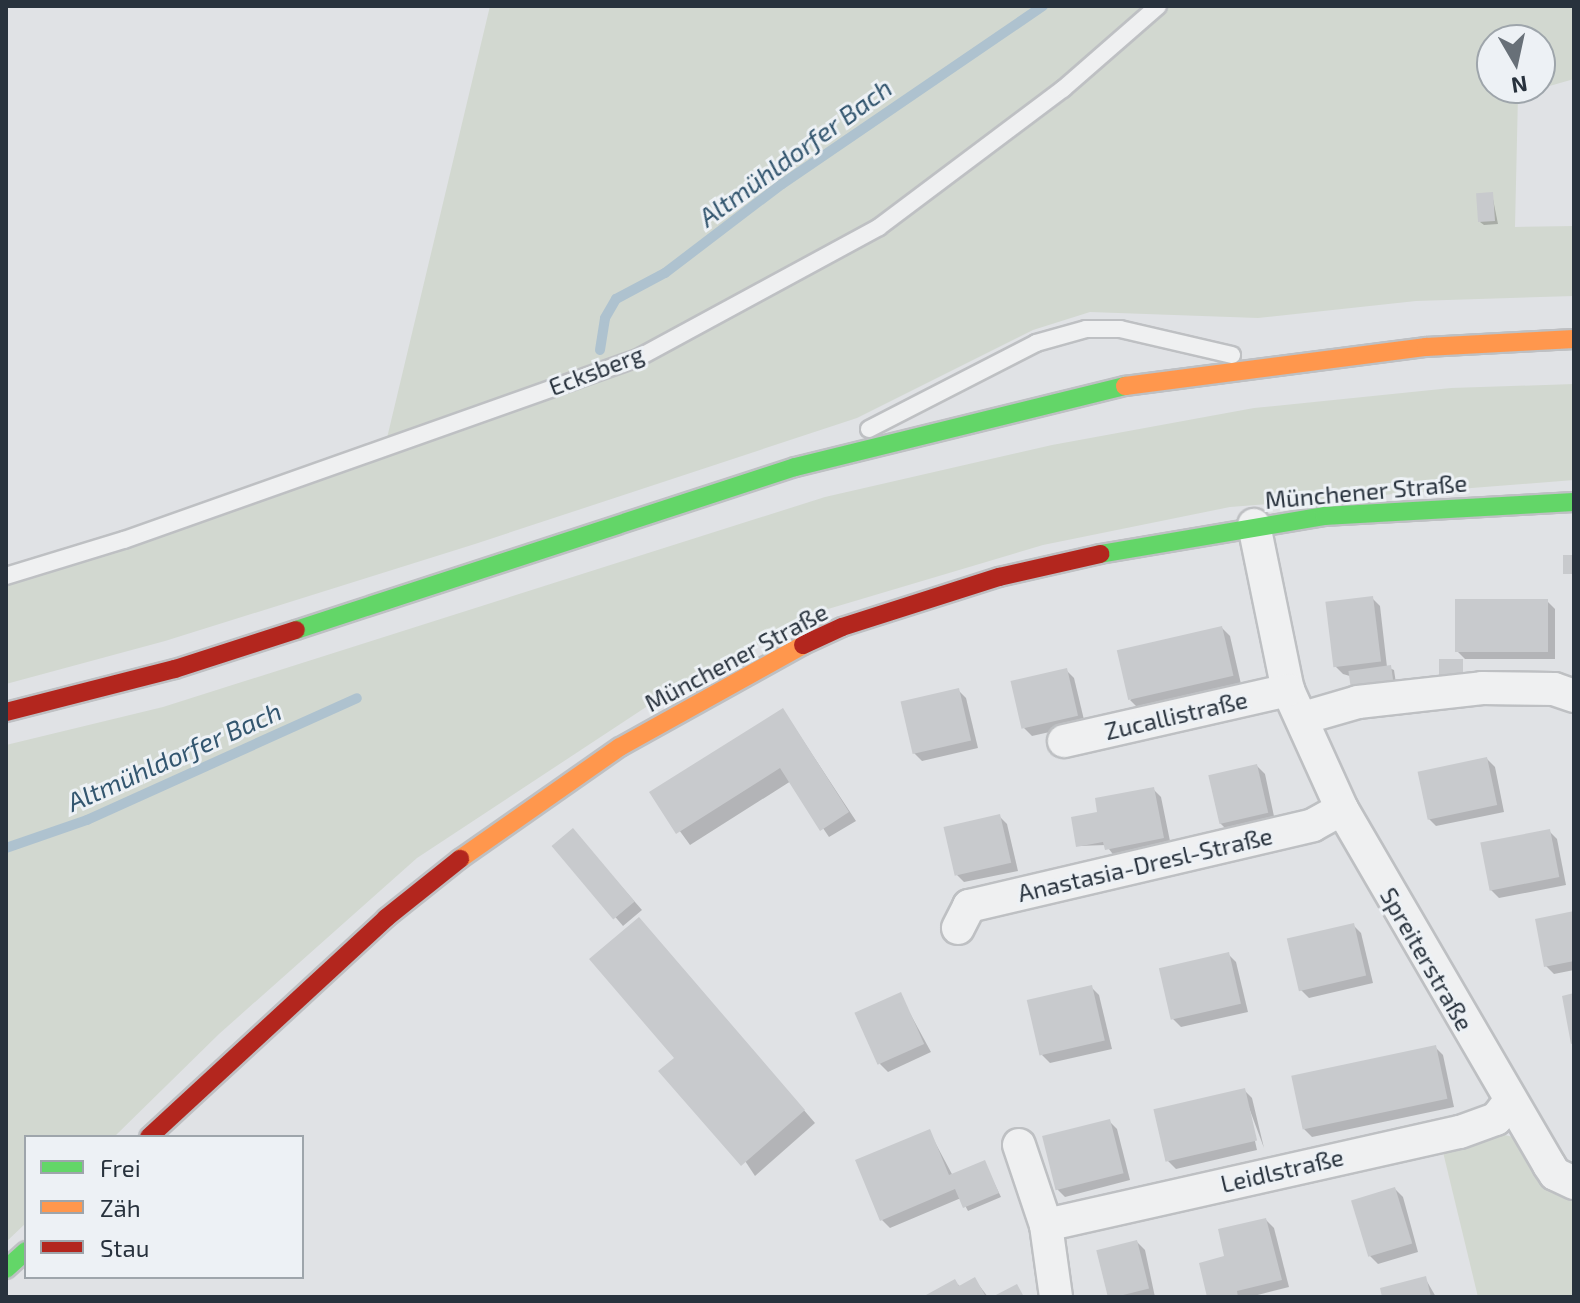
<!DOCTYPE html>
<html>
<head>
<meta charset="utf-8">
<style>
	body { margin:0 }
	#map { position:relative; width:1580px; height:1303px; overflow:hidden; background:#e0e2e5; font-family:"Exo 2",sans-serif }
	div>[style] { position:absolute }
	.green>* { inset:0; background:#d2d8d0 }
	.shadow>* { inset:0; background:#0003 }
	.stream>* { height:10px; margin:-5px; padding:0 5px; transform-origin:5px; border-radius:5px; background:#aec2cf }
	.building>* { inset:0; background:#c8cacd; transform-origin:0 0 }
	.roads { filter:drop-shadow(2px 0 #bec0c3) drop-shadow(-2px 0 #bec0c3) drop-shadow(0 2px #bec0c3) drop-shadow(0 -2px #bec0c3) }
	.lane>* { height:16px; margin:-8px; padding:0 8px; transform-origin:8px; border-radius:8px; background:#eff0f1 }
	.street>* { height:32px; margin:-16px; padding:0 16px; transform-origin:16px; border-radius:16px; background:#eff0f1 }
	.fast>* { height:18px; margin:-9px; padding:0 9px; transform-origin:9px; border-radius:9px; background:#63d668 }
	.slow>* { height:18px; margin:-9px; padding:0 9px; transform-origin:9px; border-radius:9px; background:#ff974d }
	.jam>* { height:18px; margin:-9px; padding:0 9px; transform-origin:9px; border-radius:9px; background:#b3261e }
	span { translate:-50% -50%; white-space:nowrap; text-align:center; line-height:1.15; -webkit-text-stroke:6px #edf1f5; paint-order:stroke }
	.street-label { font-size:24px; color:#28323d }
	.water-label { font-size:26px; color:#33566f; font-style:italic }
	.frame { position:absolute; inset:0; border:8px solid #28323d; pointer-events:none }
	.legend { position:absolute; left:24px; top:1135px; width:280px; height:144px; box-sizing:border-box; background:#edf1f5; border:2px solid #9ea5ab; margin:0; padding:10px 14px; list-style:none; font-size:24px; color:#28323d }
	.legend li { display:flex; align-items:center; gap:16px; height:40px }
	.legend b { width:40px; border:2px solid #9ea5ab }
	.north { position:absolute; left:1476px; top:24px; width:80px; height:80px; box-sizing:border-box; background:#edf1f5; border:2px solid #9ea5ab; border-radius:50%; rotate:171deg; font-size:22px; font-weight:700; line-height:32px; text-align:center; color:#28323d }
	.north::after { content:''; display:block; margin:auto; width:28px; height:36px; background:#687078; clip-path:polygon(50% 0,100% 100%,50% 72%,0 100%) }
</style>
</head>
<body>
<div id="map">
	<div class="green">
		<div style="clip-path:polygon(evenodd,490px 6px,1574px 6px,1574px 79px,1518px 95px,1515px 227px,1574px 226px,1574px 296px,1416px 301px,1258px 318px,1090px 312px,1033px 330px,857px 418px,475px 544px,165px 641px,6px 684px,6px 582px,590px 367px,387px 438px,490px 6px,1492px 40px,1540px 40px,1540px 88px,1492px 88px,1492px 40px)"></div>
		<div style="clip-path:polygon(1574px 384px,1574px 480px,1230px 507px,1043px 545px,828px 609px,681px 684px,417px 858px,219px 1034px,114px 1137px,26px 1137px,26px 1223px,6px 1242px,6px 745px,163px 707px,825px 497px,1052px 445px,1254px 408px,1451px 388px)"></div>
		<div style="clip-path:polygon(1501px 1134px,1521px 1139px,1574px 1195px,1574px 1297px,1478px 1297px,1442px 1148px)"></div>
	</div>
	<div class="shadow">
		<div style="clip-path:polygon(1492px 194px,1498px 224px,1484px 225px,1480px 222px)"></div>
		<div style="clip-path:polygon(1372px 598px,1380px 606px,1387px 667px,1394px 670px,1397px 690px,1343px 674px,1335px 666px)"></div>
		<div style="clip-path:polygon(1547px 601px,1555px 609px,1555px 659px,1465px 659px,1457px 651px)"></div>
		<div style="clip-path:polygon(1222px 628px,1230px 636px,1241px 684px,1138px 708px,1130px 700px)"></div>
		<div style="clip-path:polygon(1066px 670px,1074px 678px,1085px 724px,1032px 736px,1024px 728px)"></div>
		<div style="clip-path:polygon(958px 690px,966px 698px,978px 748px,922px 761px,914px 753px)"></div>
		<div style="clip-path:polygon(783px 710px,856px 821px,829px 837px,791px 781px,690px 845px,652px 793px)"></div>
		<div style="clip-path:polygon(1487px 759px,1495px 767px,1504px 812px,1436px 826px,1428px 818px)"></div>
		<div style="clip-path:polygon(1257px 766px,1265px 774px,1275px 821px,1228px 831px,1220px 823px)"></div>
		<div style="clip-path:polygon(1153px 789px,1161px 797px,1171px 846px,1115px 857px,1106px 845px,1078px 846px,1097px 814px)"></div>
		<div style="clip-path:polygon(999px 816px,1007px 824px,1018px 871px,964px 882px,956px 874px)"></div>
		<div style="clip-path:polygon(1549px 831px,1557px 839px,1566px 885px,1499px 898px,1491px 890px)"></div>
		<div style="clip-path:polygon(580px 839px,642px 910px,623px 926px,555px 846px)"></div>
		<div style="clip-path:polygon(1574px 913px,1574px 970px,1554px 974px,1546px 966px)"></div>
		<div style="clip-path:polygon(1353px 925px,1361px 933px,1373px 983px,1309px 998px,1301px 990px)"></div>
		<div style="clip-path:polygon(651px 932px,815px 1123px,755px 1176px,677px 1058px)"></div>
		<div style="clip-path:polygon(1228px 954px,1236px 962px,1248px 1012px,1181px 1027px,1173px 1019px)"></div>
		<div style="clip-path:polygon(1091px 987px,1099px 995px,1112px 1049px,1050px 1063px,1042px 1055px)"></div>
		<div style="clip-path:polygon(900px 995px,931px 1052px,888px 1072px,880px 1064px)"></div>
		<div style="clip-path:polygon(1435px 1047px,1443px 1055px,1454px 1107px,1312px 1137px,1304px 1129px)"></div>
		<div style="clip-path:polygon(1244px 1090px,1252px 1098px,1264px 1148px,1245px 1097px,1257px 1150px,1176px 1169px,1168px 1161px)"></div>
		<div style="clip-path:polygon(1109px 1121px,1117px 1129px,1130px 1180px,1065px 1197px,1057px 1189px)"></div>
		<div style="clip-path:polygon(929px 1131px,953px 1176px,984px 1162px,1001px 1197px,968px 1211px,961px 1198px,890px 1228px,882px 1220px)"></div>
		<div style="clip-path:polygon(1395px 1189px,1403px 1197px,1418px 1252px,1378px 1264px,1370px 1256px)"></div>
		<div style="clip-path:polygon(1266px 1220px,1274px 1228px,1289px 1287px,1250px 1297px,1209px 1297px,1224px 1259px)"></div>
		<div style="clip-path:polygon(1137px 1242px,1145px 1250px,1155px 1297px,1109px 1297px,1099px 1251px)"></div>
		<div style="clip-path:polygon(1425px 1278px,1436px 1297px,1384px 1297px)"></div>
		<div style="clip-path:polygon(975px 1280px,988px 1297px,929px 1296px,955px 1282px,961px 1287px)"></div>
	</div>
	<div class="stream">
		<div style="left:600px;top:350px;width:32px;rotate:-81deg"></div>
		<div style="left:605px;top:318px;width:22px;rotate:-60deg"></div>
		<div style="left:616px;top:299px;width:55px;rotate:-28deg"></div>
		<div style="left:665px;top:273px;width:147px;rotate:-37.3deg"></div>
		<div style="left:782px;top:184px;width:316px;rotate:-34.3deg"></div>
		<div style="left:6px;top:848px;width:86px;rotate:-19.1deg"></div>
		<div style="left:87px;top:820px;width:296px;rotate:-24.3deg"></div>
	</div>
	<div class="building">
		<div style="left:1493px;top:192px;width:29px;height:17px;rotate:86deg"></div>
		<div style="left:1563px;top:555px;width:11px;height:19px"></div>
		<div style="left:1373px;top:596px;width:66px;height:48px;rotate:83deg"></div>
		<div style="left:1455px;top:599px;width:93px;height:53px"></div>
		<div style="left:1222px;top:626px;width:51px;height:108px;rotate:77deg"></div>
		<div style="left:1439px;top:659px;width:24px;height:16px"></div>
		<div style="left:1391px;top:665px;width:22px;height:43px;rotate:82deg"></div>
		<div style="left:1067px;top:668px;width:49px;height:58px;rotate:77deg"></div>
		<div style="left:959px;top:688px;width:54px;height:60px;rotate:77deg"></div>
		<div style="clip-path:polygon(783px 708px,849px 812px,820px 831px,780px 768px,676px 834px,649px 792px)"></div>
		<div style="left:1487px;top:757px;width:49px;height:71px;rotate:78deg"></div>
		<div style="left:1257px;top:764px;width:50px;height:50px;rotate:77deg"></div>
		<div style="clip-path:polygon(1154px 787px,1164px 838px,1105px 850px,1103px 842px,1076px 847px,1071px 817px,1097px 812px,1095px 798px)"></div>
		<div style="left:1000px;top:814px;width:50px;height:58px;rotate:77deg"></div>
		<div style="left:573px;top:828px;width:96px;height:28px;rotate:50deg"></div>
		<div style="left:1550px;top:829px;width:49px;height:71px;rotate:79deg"></div>
		<div style="clip-path:polygon(1574px 911px,1574px 961px,1544px 967px,1535px 919px)"></div>
		<div style="clip-path:polygon(639px 917px,805px 1110px,741px 1166px,658px 1071px,674px 1058px,589px 959px)"></div>
		<div style="left:1354px;top:923px;width:54px;height:69px;rotate:77deg"></div>
		<div style="left:1229px;top:952px;width:53px;height:72px;rotate:77deg"></div>
		<div style="left:1092px;top:985px;width:57px;height:67px;rotate:77deg"></div>
		<div style="left:901px;top:992px;width:57px;height:51px;rotate:66deg"></div>
		<div style="clip-path:polygon(1574px 993px,1574px 1043px,1571px 1044px,1562px 996px)"></div>
		<div style="left:1436px;top:1045px;width:55px;height:148px;rotate:78deg"></div>
		<div style="left:1245px;top:1088px;width:54px;height:94px;rotate:77deg"></div>
		<div style="left:1110px;top:1119px;width:56px;height:70px;rotate:76deg"></div>
		<div style="clip-path:polygon(930px 1129px,949px 1175px,985px 1160px,999px 1193px,963px 1208px,955px 1189px,880px 1221px,855px 1160px)"></div>
		<div style="left:1395px;top:1187px;width:59px;height:46px;rotate:73deg"></div>
		<div style="clip-path:polygon(1266px 1218px,1282px 1280px,1237px 1291px,1238px 1297px,1207px 1297px,1199px 1263px,1224px 1256px,1218px 1229px)"></div>
		<div style="left:1137px;top:1240px;width:50px;height:42px;rotate:76deg"></div>
		<div style="clip-path:polygon(1426px 1276px,1431px 1297px,1382px 1297px,1380px 1288px)"></div>
		<div style="clip-path:polygon(975px 1277px,986px 1297px,926px 1295px,955px 1279px,959px 1286px)"></div>
		<div style="clip-path:polygon(1017px 1284px,1024px 1297px,992px 1297px)"></div>
	</div>
	<div class="roads">
		<div class="lane">
			<div style="left:869px;top:429px;width:188px;rotate:-27.2deg"></div>
			<div style="left:1036px;top:343px;width:52px;rotate:-15.6deg"></div>
			<div style="left:1086px;top:329px;width:34px"></div>
			<div style="left:1120px;top:329px;width:115px;rotate:13.1deg"></div>
			<div style="left:6px;top:576px;width:123px;rotate:-17deg"></div>
			<div style="left:124px;top:540px;width:545px;rotate:-19.5deg"></div>
			<div style="left:638px;top:358px;width:274px;rotate:-28.5deg"></div>
			<div style="left:879px;top:227px;width:230px;rotate:-36.9deg"></div>
			<div style="left:1063px;top:89px;width:126px;rotate:-41.1deg"></div>
		</div>
		<div class="street">
			<div style="left:1254px;top:525px;width:168px;rotate:78.4deg"></div>
			<div style="left:1288px;top:690px;width:131px;rotate:65.6deg"></div>
			<div style="left:1342px;top:809px;width:412px;rotate:59.8deg"></div>
			<div style="left:1549px;top:1165px;width:11px;rotate:56deg"></div>
			<div style="left:1555px;top:1174px;width:21px;rotate:25deg"></div>
			<div style="left:1303px;top:718px;width:57px;rotate:-16.2deg"></div>
			<div style="left:1358px;top:702px;width:125px;rotate:-6.4deg"></div>
			<div style="left:1482px;top:688px;width:72px;rotate:0.8deg"></div>
			<div style="left:1554px;top:689px;width:21px;rotate:19deg"></div>
			<div style="left:1064px;top:741px;width:230px;rotate:-12.8deg"></div>
			<div style="left:958px;top:928px;width:25px;rotate:-63deg"></div>
			<div style="left:969px;top:906px;width:353px;rotate:-13.2deg"></div>
			<div style="left:1313px;top:825px;width:33px;rotate:-29deg"></div>
			<div style="left:1019px;top:1145px;width:84px;rotate:71.4deg"></div>
			<div style="left:1046px;top:1225px;width:73px;rotate:82.1deg"></div>
			<div style="left:1046px;top:1225px;width:424px;rotate:-12.7deg"></div>
			<div style="left:1460px;top:1132px;width:38px;rotate:-20deg"></div>
			<div style="left:1496px;top:1119px;width:23px;rotate:-52deg"></div>
		</div>
		<div class="fast">
			<div style="left:1100px;top:554px;width:227px;rotate:-9.6deg"></div>
			<div style="left:1324px;top:516px;width:250px;rotate:-3.2deg"></div>
			<div style="left:296px;top:630px;width:525px;rotate:-18.09deg"></div>
			<div style="left:795px;top:467px;width:340px;rotate:-13.8deg"></div>
			<div style="left:6px;top:1269px;width:27px;rotate:-42deg"></div>
		</div>
		<div class="slow">
			<div style="left:1125px;top:386px;width:304px;rotate:-7.4deg"></div>
			<div style="left:1426px;top:347px;width:148px;rotate:-3.1deg"></div>
			<div style="left:460px;top:859px;width:195px;rotate:-35deg"></div>
			<div style="left:620px;top:747px;width:210px;rotate:-29.1deg"></div>
		</div>
		<div class="jam">
			<div style="left:803px;top:645px;width:43px;rotate:-24.8deg"></div>
			<div style="left:842px;top:627px;width:165px;rotate:-17.7deg"></div>
			<div style="left:999px;top:577px;width:104px;rotate:-12.8deg"></div>
			<div style="left:6px;top:712px;width:174px;rotate:-14.3deg"></div>
			<div style="left:175px;top:669px;width:127px;rotate:-17.9deg"></div>
			<div style="left:149px;top:1137px;width:323px;rotate:-42.7deg"></div>
			<div style="left:386px;top:918px;width:95px;rotate:-38.6deg"></div>
		</div>
	</div>
	<div class="street-label">
		<span style="left:596px;top:370px;rotate:-21deg">Ecksberg</span>
		<span style="left:1366px;top:491px;rotate:-5deg">Münchener Straße</span>
		<span style="left:736px;top:657px;rotate:-28deg">Münchener Straße</span>
		<span style="left:1176px;top:715px;rotate:-13deg">Zucallistraße</span>
		<span style="left:1145px;top:864px;rotate:-13deg">Anastasia-Dresl-Straße</span>
		<span style="left:1427px;top:959px;rotate:60deg">Spreiterstraße</span>
		<span style="left:1282px;top:1170px;rotate:-13deg">Leidlstraße</span>
	</div>
	<div class="water-label">
		<span style="left:795px;top:152px;rotate:-36deg">Altmühldorfer Bach</span>
		<span style="left:174px;top:756px;rotate:-24deg">Altmühldorfer Bach</span>
	</div>
	<div class="frame"></div>
	<ul class="legend">
	<li><b style="height:10px;background:#63d668"></b>Frei</li>
	<li><b style="height:10px;background:#ff974d"></b>Zäh</li>
	<li><b style="height:10px;background:#b3261e"></b>Stau</li>
	</ul>
	<div class="north">N</div>
</div>
</body>
</html>
